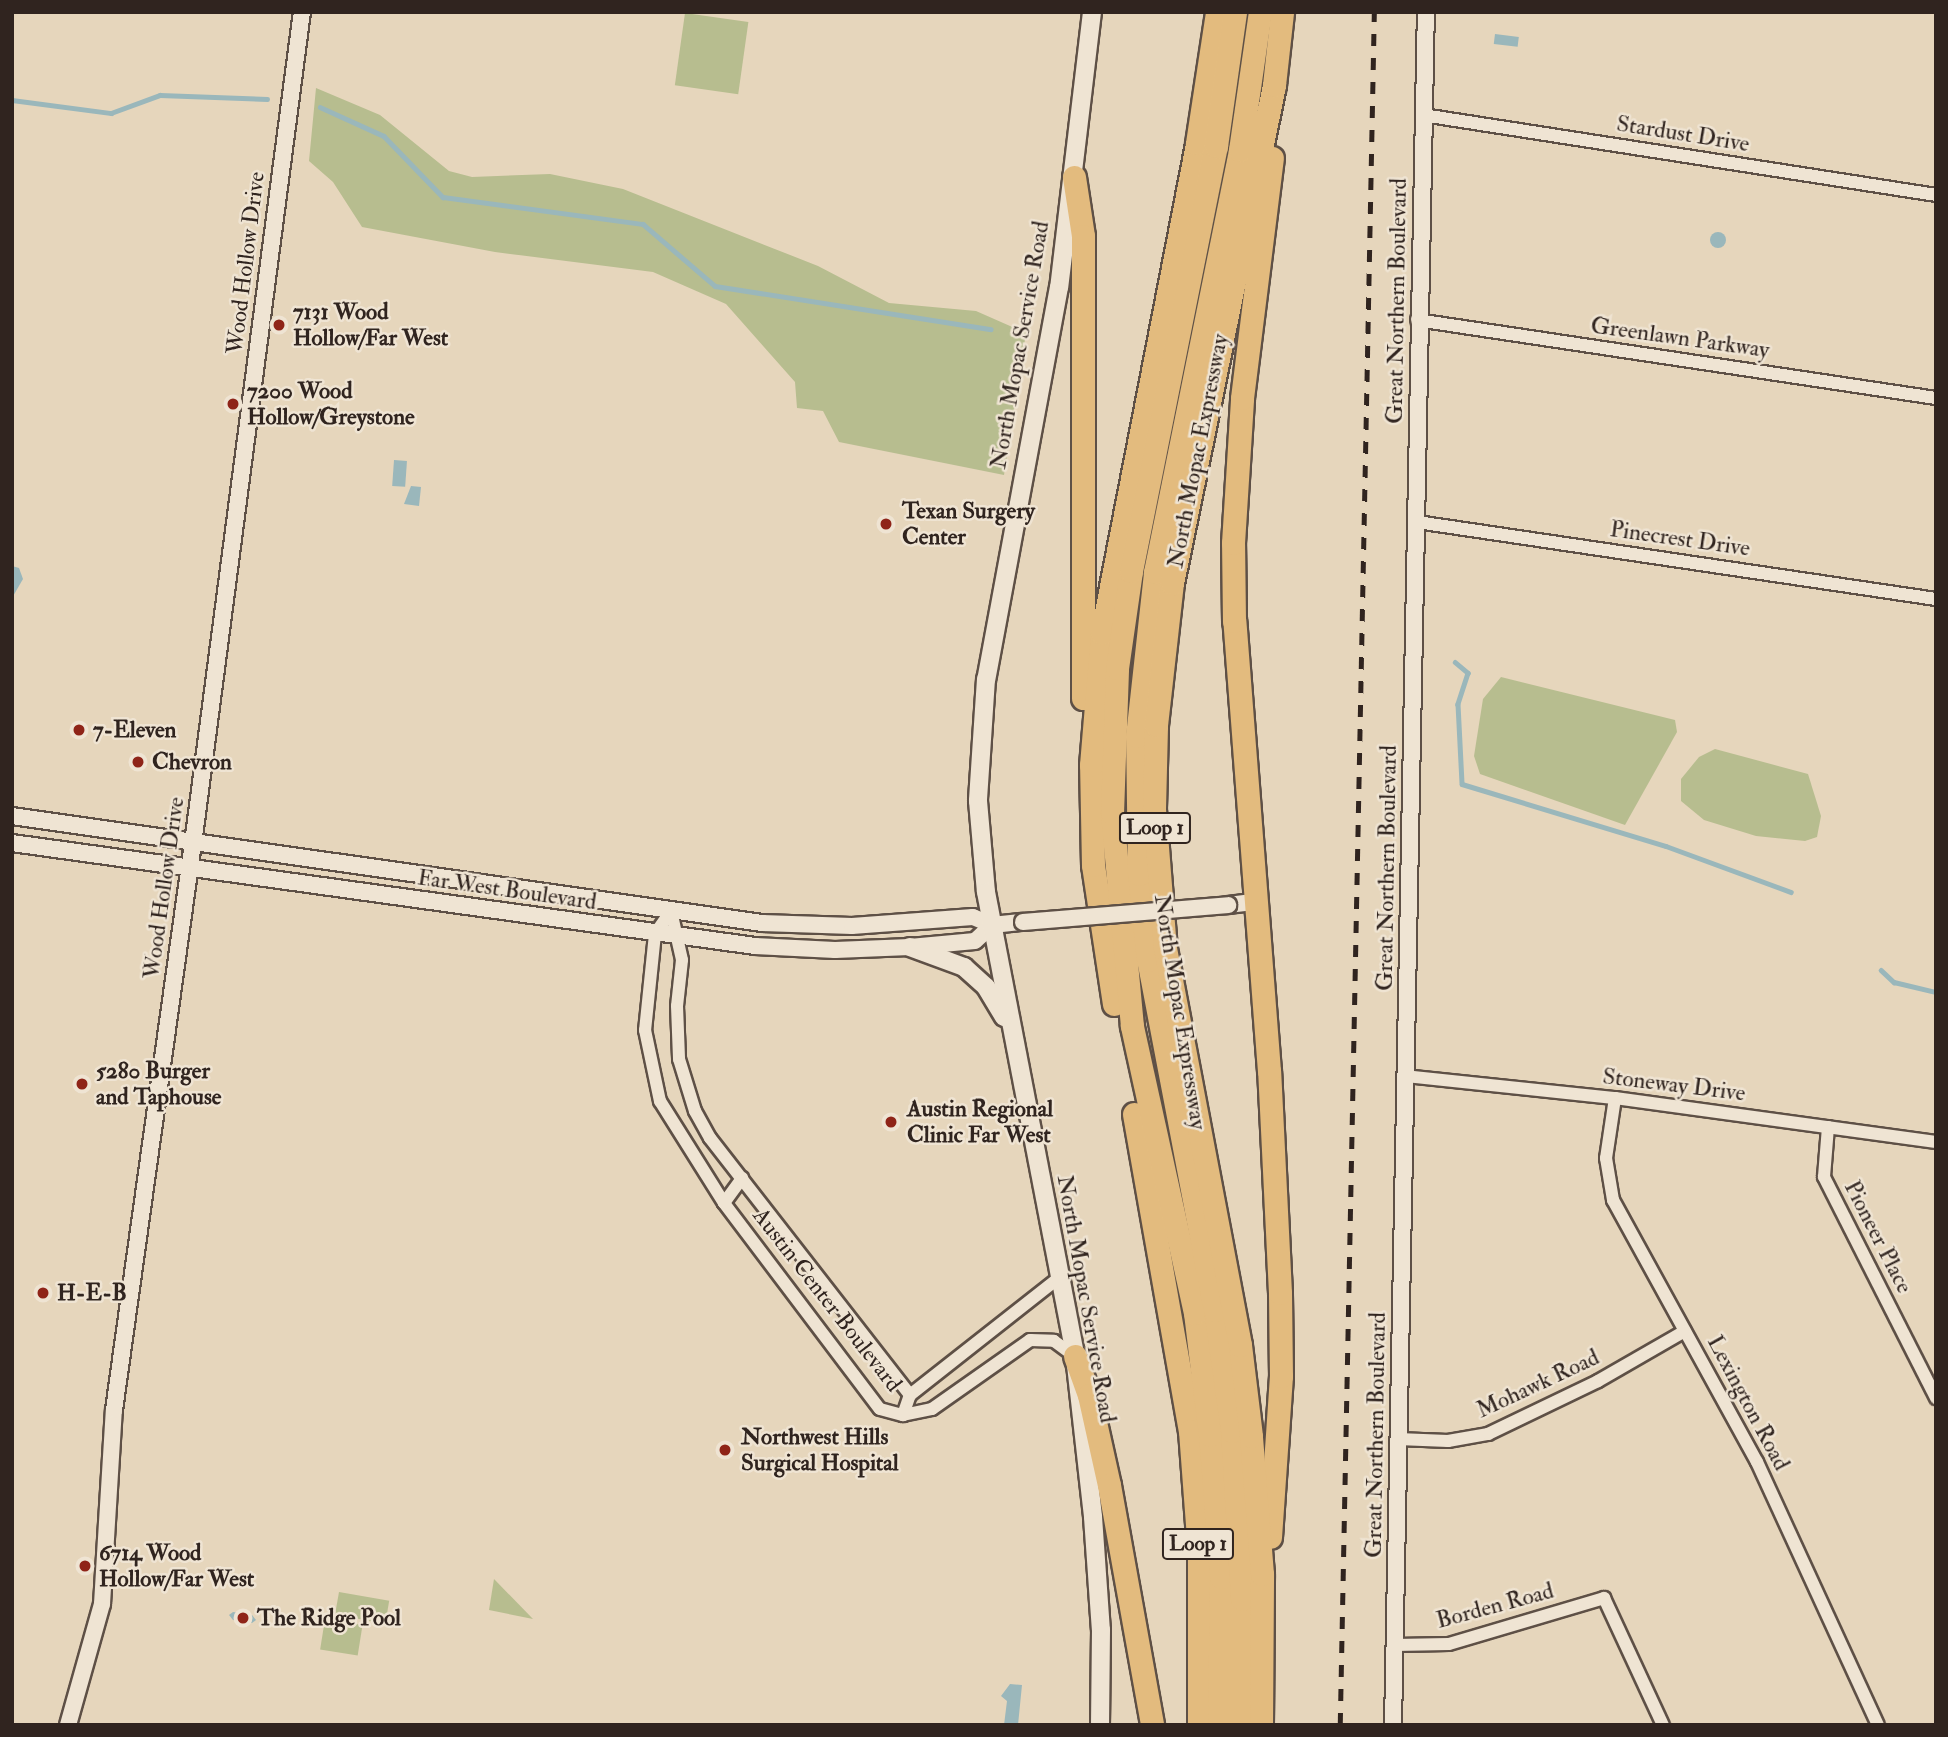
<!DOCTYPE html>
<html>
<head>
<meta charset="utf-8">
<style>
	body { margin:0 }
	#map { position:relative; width:1948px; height:1737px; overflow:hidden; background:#e6d6bc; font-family:"IM FELL Double Pica",serif }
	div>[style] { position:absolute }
	.green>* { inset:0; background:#b7bd8f; transform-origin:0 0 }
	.water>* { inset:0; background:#9ab7bb; transform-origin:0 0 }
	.round { border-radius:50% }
	.stream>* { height:4.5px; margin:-2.25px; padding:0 2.25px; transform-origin:2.25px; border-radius:2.25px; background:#9ab7bb }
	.roads { filter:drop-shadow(2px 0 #5e5046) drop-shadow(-2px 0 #5e5046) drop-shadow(0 2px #5e5046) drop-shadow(0 -2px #5e5046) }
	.minor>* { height:12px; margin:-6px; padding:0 6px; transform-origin:6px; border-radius:6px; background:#efe4d3 }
	.tertiary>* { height:16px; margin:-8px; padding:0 8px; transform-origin:8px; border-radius:8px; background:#efe4d3 }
	.secondary>* { height:18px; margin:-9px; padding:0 9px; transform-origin:9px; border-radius:9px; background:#efe4d3 }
	.motorway>* { height:23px; margin:-11.5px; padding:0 11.5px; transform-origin:11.5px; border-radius:11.5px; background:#e3bb7e }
	.rail>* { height:4.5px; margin-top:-2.25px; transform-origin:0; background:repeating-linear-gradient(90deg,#30241f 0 12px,transparent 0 24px) }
	.bridges { filter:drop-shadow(2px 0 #5e5046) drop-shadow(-2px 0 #5e5046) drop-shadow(0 2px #5e5046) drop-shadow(0 -2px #5e5046) }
	.tertiary-bridge>* { height:16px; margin:-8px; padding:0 8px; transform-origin:8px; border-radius:8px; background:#efe4d3 }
	.dots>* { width:19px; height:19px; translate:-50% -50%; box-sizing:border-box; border:4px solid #efe4d3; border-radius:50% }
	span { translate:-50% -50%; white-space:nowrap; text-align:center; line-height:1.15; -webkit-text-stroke:5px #efe4d3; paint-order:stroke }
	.shield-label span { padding:2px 5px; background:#efe4d3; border:2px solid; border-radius:5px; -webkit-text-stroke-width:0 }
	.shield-label { font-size:21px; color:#30241f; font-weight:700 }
	.street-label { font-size:23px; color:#30241f }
	.poi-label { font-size:23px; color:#30241f; font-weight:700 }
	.left { translate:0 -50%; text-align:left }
	.frame { position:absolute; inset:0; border:14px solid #30241f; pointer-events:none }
</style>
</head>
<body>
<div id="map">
	<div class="green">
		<div style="left:685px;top:13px;width:64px;height:73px;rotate:8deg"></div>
		<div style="clip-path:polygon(316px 88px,380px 115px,449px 171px,472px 177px,550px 174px,623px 189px,818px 266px,889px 303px,976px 311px,1026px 333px,1004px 475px,839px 442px,823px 411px,797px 408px,795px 382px,726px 304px,653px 272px,495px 252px,362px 227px,333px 182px,309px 161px)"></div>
		<div style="clip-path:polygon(1501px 677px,1675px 720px,1677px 732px,1625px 825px,1480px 774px,1474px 756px,1483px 699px)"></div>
		<div style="clip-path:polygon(1715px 749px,1808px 774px,1821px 816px,1817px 837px,1805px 841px,1756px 836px,1704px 820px,1681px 801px,1681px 779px,1699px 757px)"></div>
		<div style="clip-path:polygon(494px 1579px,533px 1619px,489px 1610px)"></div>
		<div style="left:339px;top:1592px;width:51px;height:23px;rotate:10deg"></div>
		<div style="left:325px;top:1619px;width:38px;height:31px;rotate:9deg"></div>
	</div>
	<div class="water">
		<div style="left:1495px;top:34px;width:24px;height:10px;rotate:7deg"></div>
		<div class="round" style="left:1710px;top:232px;width:16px;height:16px"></div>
		<div style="left:394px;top:460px;width:13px;height:26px;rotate:4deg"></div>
		<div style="clip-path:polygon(411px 486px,421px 487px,419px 506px,404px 504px)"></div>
		<div style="clip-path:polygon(12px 566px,19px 568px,23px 579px,12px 598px)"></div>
		<div style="clip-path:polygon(233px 1612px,252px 1615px,256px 1620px,252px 1623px,233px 1620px,229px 1615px)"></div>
		<div style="clip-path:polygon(1010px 1684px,1022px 1685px,1018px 1725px,1004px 1725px,1007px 1701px,1001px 1696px)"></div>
	</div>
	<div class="stream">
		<div style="left:12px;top:100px;width:100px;rotate:7.5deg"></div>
		<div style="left:111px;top:113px;width:52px;rotate:-20.2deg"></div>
		<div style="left:160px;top:95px;width:107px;rotate:2.1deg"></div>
		<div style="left:320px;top:107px;width:70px;rotate:24.4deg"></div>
		<div style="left:384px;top:136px;width:85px;rotate:46deg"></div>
		<div style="left:443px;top:197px;width:202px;rotate:7.7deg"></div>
		<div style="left:643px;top:224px;width:95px;rotate:40.7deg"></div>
		<div style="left:715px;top:286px;width:279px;rotate:8.9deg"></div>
		<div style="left:1455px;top:662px;width:17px;rotate:40deg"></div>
		<div style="left:1468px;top:673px;width:33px;rotate:108deg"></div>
		<div style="left:1458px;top:704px;width:80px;rotate:87.1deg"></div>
		<div style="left:1462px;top:784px;width:213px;rotate:16.9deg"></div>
		<div style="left:1666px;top:846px;width:133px;rotate:20.2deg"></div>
		<div style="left:1881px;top:970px;width:18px;rotate:43deg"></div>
		<div style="left:1894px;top:982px;width:43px;rotate:13.4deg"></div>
	</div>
	<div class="roads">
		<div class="minor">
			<div style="left:1423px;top:115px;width:519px;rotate:8.86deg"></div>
			<div style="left:1417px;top:320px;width:525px;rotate:8.55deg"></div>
			<div style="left:1417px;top:522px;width:525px;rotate:8.44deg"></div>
			<div style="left:671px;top:911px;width:28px;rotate:125deg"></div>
			<div style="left:655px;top:934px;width:97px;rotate:95.9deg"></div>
			<div style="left:645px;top:1030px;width:73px;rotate:78.1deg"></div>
			<div style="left:660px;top:1101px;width:120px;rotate:57.9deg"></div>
			<div style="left:724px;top:1203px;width:258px;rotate:52.9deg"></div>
			<div style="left:880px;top:1409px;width:24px;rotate:15deg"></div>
			<div style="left:903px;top:1415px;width:30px;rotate:-12deg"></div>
			<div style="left:932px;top:1409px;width:120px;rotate:-35.1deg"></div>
			<div style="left:1030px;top:1340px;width:24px;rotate:2deg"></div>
			<div style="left:1054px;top:1341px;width:26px;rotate:36deg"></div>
			<div style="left:671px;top:911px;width:50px;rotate:77.3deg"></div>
			<div style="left:682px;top:960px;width:46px;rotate:96.2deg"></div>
			<div style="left:677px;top:1006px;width:53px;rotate:87.8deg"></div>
			<div style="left:679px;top:1059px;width:54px;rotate:72.9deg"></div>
			<div style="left:695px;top:1111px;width:31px;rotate:61deg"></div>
			<div style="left:710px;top:1138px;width:326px;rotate:52.1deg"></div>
			<div style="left:1405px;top:1076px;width:211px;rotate:6deg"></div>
			<div style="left:1615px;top:1098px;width:324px;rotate:7.8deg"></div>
			<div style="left:1615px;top:1098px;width:61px;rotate:98.5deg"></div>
			<div style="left:1606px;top:1158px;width:43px;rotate:80.5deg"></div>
			<div style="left:1613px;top:1200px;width:299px;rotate:61.2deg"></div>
			<div style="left:1757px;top:1462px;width:289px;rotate:65.3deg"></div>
			<div style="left:1828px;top:1127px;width:50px;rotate:94.6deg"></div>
			<div style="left:1824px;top:1177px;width:248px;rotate:63.1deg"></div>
			<div style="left:724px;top:1203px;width:31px;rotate:-54deg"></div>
			<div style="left:903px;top:1415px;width:21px;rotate:-71deg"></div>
			<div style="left:910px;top:1395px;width:191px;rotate:-38.2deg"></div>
			<div style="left:1398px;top:1439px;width:50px;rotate:2.3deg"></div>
			<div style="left:1448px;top:1441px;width:41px;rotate:-9.9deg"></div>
			<div style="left:1488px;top:1434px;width:122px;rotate:-25.7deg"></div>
			<div style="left:1598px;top:1381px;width:100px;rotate:-29.9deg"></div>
			<div style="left:1395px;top:1645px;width:54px;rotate:-1.1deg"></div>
			<div style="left:1449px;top:1644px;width:162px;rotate:-16.5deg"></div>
			<div style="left:1604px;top:1598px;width:140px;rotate:65.1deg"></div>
		</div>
		<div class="tertiary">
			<div style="left:12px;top:816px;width:758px;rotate:8.12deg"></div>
			<div style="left:762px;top:923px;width:90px;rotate:1.9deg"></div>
			<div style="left:852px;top:926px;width:121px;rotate:-4.3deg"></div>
			<div style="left:973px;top:917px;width:21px;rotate:23deg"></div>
			<div style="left:992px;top:925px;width:31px;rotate:-6deg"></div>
			<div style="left:12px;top:843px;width:750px;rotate:7.89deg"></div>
			<div style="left:755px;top:946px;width:80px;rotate:2.9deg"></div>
			<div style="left:835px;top:950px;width:75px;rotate:-2.3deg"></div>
			<div style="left:910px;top:947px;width:65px;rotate:-5.3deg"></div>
			<div style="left:975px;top:941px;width:23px;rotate:-43deg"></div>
			<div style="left:1228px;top:905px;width:25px;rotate:-7deg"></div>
			<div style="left:68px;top:1725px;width:126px;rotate:-74.3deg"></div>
			<div style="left:102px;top:1604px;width:194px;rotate:-86.5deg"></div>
			<div style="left:114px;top:1410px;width:595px;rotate:-82.07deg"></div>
			<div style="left:196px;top:821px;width:816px;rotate:-82.54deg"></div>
			<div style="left:1393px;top:1725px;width:1713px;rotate:-88.9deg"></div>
		</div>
		<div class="secondary">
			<div style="left:1092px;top:12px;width:277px;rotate:96.8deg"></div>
			<div style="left:1059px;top:287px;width:399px;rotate:100.5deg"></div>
			<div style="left:986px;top:679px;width:122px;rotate:93.8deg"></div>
			<div style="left:978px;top:801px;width:91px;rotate:85deg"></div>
			<div style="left:986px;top:892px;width:472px;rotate:79.1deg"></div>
			<div style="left:1075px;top:1356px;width:162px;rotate:83.6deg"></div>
			<div style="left:1093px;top:1517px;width:113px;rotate:86deg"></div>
			<div style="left:1101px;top:1630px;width:95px;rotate:90.6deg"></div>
			<div style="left:910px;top:947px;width:58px;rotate:20.3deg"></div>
			<div style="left:964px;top:967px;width:30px;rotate:42deg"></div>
			<div style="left:986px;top:987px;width:35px;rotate:59deg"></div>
		</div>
		<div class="motorway">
			<div style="left:1074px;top:177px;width:60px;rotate:81.3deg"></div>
			<div style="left:1083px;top:236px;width:462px;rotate:90deg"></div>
			<div style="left:1114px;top:1004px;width:141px;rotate:-98.6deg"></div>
			<div style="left:1093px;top:865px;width:100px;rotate:-91.1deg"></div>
			<div style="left:1091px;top:765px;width:132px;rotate:-85.2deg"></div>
			<div style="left:1102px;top:633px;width:499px;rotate:-79deg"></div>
			<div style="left:1197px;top:143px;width:133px;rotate:-81.3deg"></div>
			<div style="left:1134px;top:1114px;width:322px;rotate:80deg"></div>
			<div style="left:1190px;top:1431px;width:120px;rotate:85.7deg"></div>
			<div style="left:1199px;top:1551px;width:174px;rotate:90deg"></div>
			<div style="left:1075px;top:1356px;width:41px;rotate:70.3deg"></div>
			<div style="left:1089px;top:1395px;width:92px;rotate:77.5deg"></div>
			<div style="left:1109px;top:1485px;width:244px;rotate:79.8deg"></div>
			<div style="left:1270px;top:1537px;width:161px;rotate:-86.1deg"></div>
			<div style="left:1281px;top:1376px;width:83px;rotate:-90.7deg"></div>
			<div style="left:1280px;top:1293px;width:222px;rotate:-92.8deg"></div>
			<div style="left:1269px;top:1071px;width:451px;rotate:-94.4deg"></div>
			<div style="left:1234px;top:621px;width:78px;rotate:-90.7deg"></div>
			<div style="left:1233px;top:543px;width:145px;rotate:-86.4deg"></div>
			<div style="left:1242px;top:398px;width:242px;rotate:-82.9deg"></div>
			<div style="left:1219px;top:1725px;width:148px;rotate:-89.2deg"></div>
			<div style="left:1221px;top:1577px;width:142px;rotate:-94.4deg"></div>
			<div style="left:1210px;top:1435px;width:123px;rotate:-97deg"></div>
			<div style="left:1195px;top:1313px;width:294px;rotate:-102.4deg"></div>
			<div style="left:1132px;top:1026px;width:214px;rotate:-95.4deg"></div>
			<div style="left:1112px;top:813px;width:145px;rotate:-88deg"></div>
			<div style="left:1117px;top:668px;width:98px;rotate:-81.8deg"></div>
			<div style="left:1131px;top:571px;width:433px;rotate:-78.7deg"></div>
			<div style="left:1216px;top:146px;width:135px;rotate:-81.9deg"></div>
			<div style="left:1242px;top:1725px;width:126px;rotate:-90deg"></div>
			<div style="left:1242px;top:1599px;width:168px;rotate:-93.4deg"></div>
			<div style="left:1232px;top:1431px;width:122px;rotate:-98deg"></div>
			<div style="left:1215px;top:1310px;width:356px;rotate:-100.8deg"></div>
			<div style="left:1148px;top:960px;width:86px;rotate:-96deg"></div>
			<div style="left:1139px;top:874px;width:138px;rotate:-90.8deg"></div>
			<div style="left:1137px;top:736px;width:165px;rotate:-83.7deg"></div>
			<div style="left:1155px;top:572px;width:430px;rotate:-78.6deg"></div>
			<div style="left:1240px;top:150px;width:139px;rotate:-81.8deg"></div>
			<div style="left:1261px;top:1725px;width:151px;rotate:-89.6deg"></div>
			<div style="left:1262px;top:1574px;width:138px;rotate:-94.6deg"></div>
			<div style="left:1251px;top:1436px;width:92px;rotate:-96.9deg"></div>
			<div style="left:1240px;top:1345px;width:403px;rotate:-100.7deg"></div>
			<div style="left:1165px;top:949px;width:141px;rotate:-94.5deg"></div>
			<div style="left:1154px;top:808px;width:83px;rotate:-88.6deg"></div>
			<div style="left:1156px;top:725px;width:143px;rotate:-83.6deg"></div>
			<div style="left:1172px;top:583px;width:508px;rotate:-78.42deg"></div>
			<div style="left:1274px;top:85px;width:73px;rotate:-83.7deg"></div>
		</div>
	</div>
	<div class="rail">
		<div style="left:1340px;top:1725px;width:1713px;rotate:-88.86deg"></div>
	</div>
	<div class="bridges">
		<div class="tertiary-bridge">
			<div style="left:1023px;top:922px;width:206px;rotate:-4.7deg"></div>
		</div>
	</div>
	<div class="dots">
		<div style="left:279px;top:325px;background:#8f2418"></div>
		<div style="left:233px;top:404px;background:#8f2418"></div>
		<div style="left:886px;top:524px;background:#8f2418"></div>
		<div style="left:79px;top:730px;background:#8f2418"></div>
		<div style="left:138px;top:762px;background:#8f2418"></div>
		<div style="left:82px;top:1084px;background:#8f2418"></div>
		<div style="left:891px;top:1122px;background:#8f2418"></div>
		<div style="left:43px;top:1293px;background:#8f2418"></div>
		<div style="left:725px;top:1450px;background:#8f2418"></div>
		<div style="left:85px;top:1566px;background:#8f2418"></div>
		<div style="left:243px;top:1618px;background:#8f2418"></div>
	</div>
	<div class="shield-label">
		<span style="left:1155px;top:828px">Loop 1</span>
		<span style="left:1198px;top:1544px">Loop 1</span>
	</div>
	<div class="street-label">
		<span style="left:1683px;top:134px;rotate:9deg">Stardust Drive</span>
		<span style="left:246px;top:263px;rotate:-83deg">Wood Hollow Drive</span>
		<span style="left:1397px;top:301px;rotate:-89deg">Great Northern Boulevard</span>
		<span style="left:1680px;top:338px;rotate:8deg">Greenlawn Parkway</span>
		<span style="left:1020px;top:345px;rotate:-80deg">North Mopac Service Road</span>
		<span style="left:1198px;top:451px;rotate:-79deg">North Mopac Expressway</span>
		<span style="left:1680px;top:539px;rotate:8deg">Pinecrest Drive</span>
		<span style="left:1387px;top:868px;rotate:-89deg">Great Northern Boulevard</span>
		<span style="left:164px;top:888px;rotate:-82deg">Wood Hollow Drive</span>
		<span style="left:507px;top:890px;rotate:8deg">Far West Boulevard</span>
		<span style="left:1180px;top:1012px;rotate:81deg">North Mopac Expressway</span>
		<span style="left:1674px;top:1085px;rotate:7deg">Stoneway Drive</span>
		<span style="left:1878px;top:1237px;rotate:63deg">Pioneer Place</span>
		<span style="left:1086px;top:1299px;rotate:80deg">North Mopac Service Road</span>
		<span style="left:827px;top:1300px;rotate:52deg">Austin Center Boulevard</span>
		<span style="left:1538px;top:1384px;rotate:-25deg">Mohawk Road</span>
		<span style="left:1748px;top:1403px;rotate:62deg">Lexington Road</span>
		<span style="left:1376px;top:1435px;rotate:-89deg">Great Northern Boulevard</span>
		<span style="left:1495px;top:1606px;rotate:-15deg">Borden Road</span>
	</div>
	<div class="poi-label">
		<span class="left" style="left:293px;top:325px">7131 Wood<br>Hollow/Far West</span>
		<span class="left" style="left:247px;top:404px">7200 Wood<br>Hollow/Greystone</span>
		<span class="left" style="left:902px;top:524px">Texan Surgery<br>Center</span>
		<span class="left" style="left:93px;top:730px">7-Eleven</span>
		<span class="left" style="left:152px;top:762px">Chevron</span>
		<span class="left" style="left:96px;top:1084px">5280 Burger<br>and Taphouse</span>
		<span class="left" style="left:907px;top:1122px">Austin Regional<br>Clinic Far West</span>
		<span class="left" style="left:57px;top:1293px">H-E-B</span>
		<span class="left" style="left:741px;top:1450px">Northwest Hills<br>Surgical Hospital</span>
		<span class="left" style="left:99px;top:1566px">6714 Wood<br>Hollow/Far West</span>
		<span class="left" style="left:257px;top:1618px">The Ridge Pool</span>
	</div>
	<div class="frame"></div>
</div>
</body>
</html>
